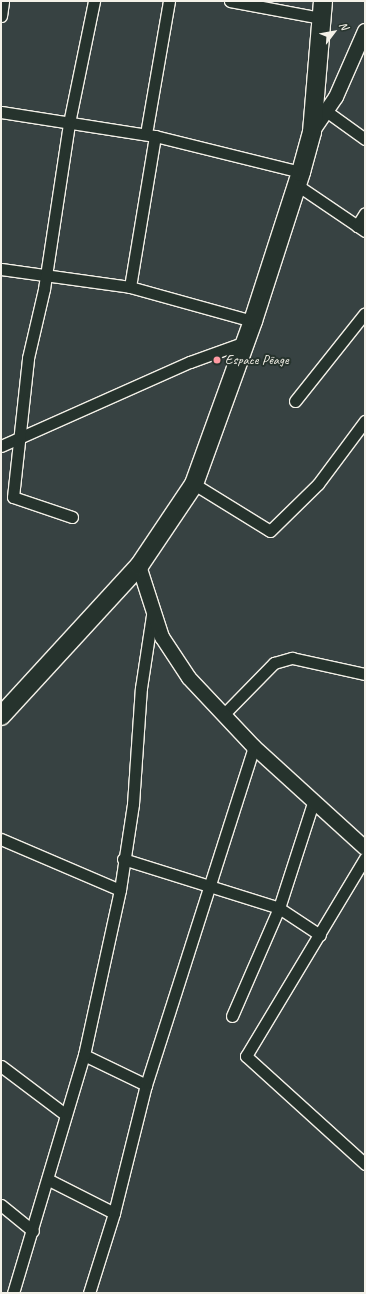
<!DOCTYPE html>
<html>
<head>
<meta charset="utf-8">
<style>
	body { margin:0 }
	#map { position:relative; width:366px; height:1294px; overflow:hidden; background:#374242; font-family:Caveat,sans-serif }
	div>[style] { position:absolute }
	.roads { filter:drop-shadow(1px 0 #f4f1e8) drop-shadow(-1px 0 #f4f1e8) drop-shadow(0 1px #f4f1e8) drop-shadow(0 -1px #f4f1e8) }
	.minor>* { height:11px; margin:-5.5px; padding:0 5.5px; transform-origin:5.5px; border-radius:5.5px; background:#26332d }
	.tertiary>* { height:14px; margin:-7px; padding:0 7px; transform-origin:7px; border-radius:7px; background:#26332d }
	.trunk>* { height:18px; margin:-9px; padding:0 9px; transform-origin:9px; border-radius:9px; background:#26332d }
	.dots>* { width:11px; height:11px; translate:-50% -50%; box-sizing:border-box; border:2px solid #26332d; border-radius:50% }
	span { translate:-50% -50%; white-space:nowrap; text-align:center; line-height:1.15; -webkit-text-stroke:4px #26332d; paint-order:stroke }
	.poi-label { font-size:14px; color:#f4f1e8 }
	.left { translate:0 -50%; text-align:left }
	.frame { position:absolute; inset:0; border:2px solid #f4f1e8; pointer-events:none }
	.north { position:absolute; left:314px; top:12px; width:40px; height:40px; -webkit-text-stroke:3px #26332d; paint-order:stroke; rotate:58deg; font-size:11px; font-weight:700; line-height:16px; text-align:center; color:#f4f1e8 }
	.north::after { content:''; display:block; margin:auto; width:14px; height:18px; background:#f4f1e8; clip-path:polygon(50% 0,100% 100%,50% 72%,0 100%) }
</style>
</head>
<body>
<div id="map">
	<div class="roads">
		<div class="minor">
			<div style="left:230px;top:1px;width:93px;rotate:10.6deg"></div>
			<div style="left:1px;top:16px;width:15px;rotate:-82deg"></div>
			<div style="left:326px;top:111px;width:48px;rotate:35.7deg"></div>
			<div style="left:1px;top:112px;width:156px;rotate:8.9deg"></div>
			<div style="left:155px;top:136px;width:150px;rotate:13.9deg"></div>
			<div style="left:146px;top:134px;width:135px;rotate:-80.2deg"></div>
			<div style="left:297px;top:185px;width:82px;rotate:34.1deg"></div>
			<div style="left:357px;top:226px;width:15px;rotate:-58deg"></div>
			<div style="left:1px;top:269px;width:130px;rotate:7.9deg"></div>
			<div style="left:130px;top:287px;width:128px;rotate:15.5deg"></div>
			<div style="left:130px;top:287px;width:153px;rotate:-80.6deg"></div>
			<div style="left:295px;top:401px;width:112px;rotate:-51.5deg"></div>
			<div style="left:1px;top:446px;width:207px;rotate:-24deg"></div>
			<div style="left:190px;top:362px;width:59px;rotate:-20deg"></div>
			<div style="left:194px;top:484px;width:89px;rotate:31.7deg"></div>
			<div style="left:270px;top:531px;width:67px;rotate:-44.4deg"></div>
			<div style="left:318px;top:484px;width:79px;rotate:-53.3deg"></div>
			<div style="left:72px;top:517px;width:62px;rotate:-161.3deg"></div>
			<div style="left:13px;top:497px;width:140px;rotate:-83.8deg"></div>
			<div style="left:28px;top:358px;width:71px;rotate:-76.9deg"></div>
			<div style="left:44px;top:289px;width:168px;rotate:-81.4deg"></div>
			<div style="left:69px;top:123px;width:125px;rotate:-78.4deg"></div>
			<div style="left:223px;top:715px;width:73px;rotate:-45.6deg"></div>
			<div style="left:274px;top:663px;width:19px;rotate:-16deg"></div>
			<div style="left:292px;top:658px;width:75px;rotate:12.4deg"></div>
			<div style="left:1px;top:839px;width:129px;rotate:23.2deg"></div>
			<div style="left:365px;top:858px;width:231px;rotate:121deg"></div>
			<div style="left:246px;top:1056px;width:161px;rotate:42.2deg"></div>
			<div style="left:123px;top:859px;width:164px;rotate:17.4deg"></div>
			<div style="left:279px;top:908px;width:49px;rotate:33.4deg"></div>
			<div style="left:232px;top:1016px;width:118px;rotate:-66.5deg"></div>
			<div style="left:279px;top:908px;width:110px;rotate:-72.1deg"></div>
			<div style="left:84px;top:1055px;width:69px;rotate:25.8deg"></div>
			<div style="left:1px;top:1066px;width:81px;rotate:37deg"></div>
			<div style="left:49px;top:1180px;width:73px;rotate:26.9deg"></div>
			<div style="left:1px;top:1205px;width:41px;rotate:39.1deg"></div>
			<div style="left:13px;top:1293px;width:248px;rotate:-73.4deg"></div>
			<div style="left:84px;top:1055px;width:169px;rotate:-77.7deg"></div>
			<div style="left:120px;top:890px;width:87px;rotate:-81.4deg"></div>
			<div style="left:133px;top:804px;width:116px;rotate:-86.1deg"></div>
			<div style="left:141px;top:688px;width:74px;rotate:-81.4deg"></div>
			<div style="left:89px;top:1293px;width:84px;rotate:-72.6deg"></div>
			<div style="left:114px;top:1213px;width:132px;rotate:-76deg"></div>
			<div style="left:146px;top:1085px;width:355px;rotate:-72.3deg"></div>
		</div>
		<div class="tertiary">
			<div style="left:312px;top:132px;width:42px;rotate:-55.6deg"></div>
			<div style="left:336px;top:97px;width:72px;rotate:-66.3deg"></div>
			<div style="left:139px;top:566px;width:75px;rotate:72.1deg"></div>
			<div style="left:162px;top:637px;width:49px;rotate:56.6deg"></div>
			<div style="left:189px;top:678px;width:95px;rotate:46.7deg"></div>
			<div style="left:254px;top:747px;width:150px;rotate:42.3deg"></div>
		</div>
		<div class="trunk">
			<div style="left:1px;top:716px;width:204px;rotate:-47.4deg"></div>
			<div style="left:139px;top:566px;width:99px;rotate:-56.1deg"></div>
			<div style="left:194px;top:484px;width:173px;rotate:-70.1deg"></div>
			<div style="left:253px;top:321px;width:157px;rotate:-72.1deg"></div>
			<div style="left:301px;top:172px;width:41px;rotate:-74.6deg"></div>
			<div style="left:312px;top:132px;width:131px;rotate:-85.2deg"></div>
		</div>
	</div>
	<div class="dots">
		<div style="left:217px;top:360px;background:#ff9aa2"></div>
	</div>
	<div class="poi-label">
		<span class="left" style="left:225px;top:360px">Espace Pëage</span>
	</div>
	<div class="frame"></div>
	<div class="north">N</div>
</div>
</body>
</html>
